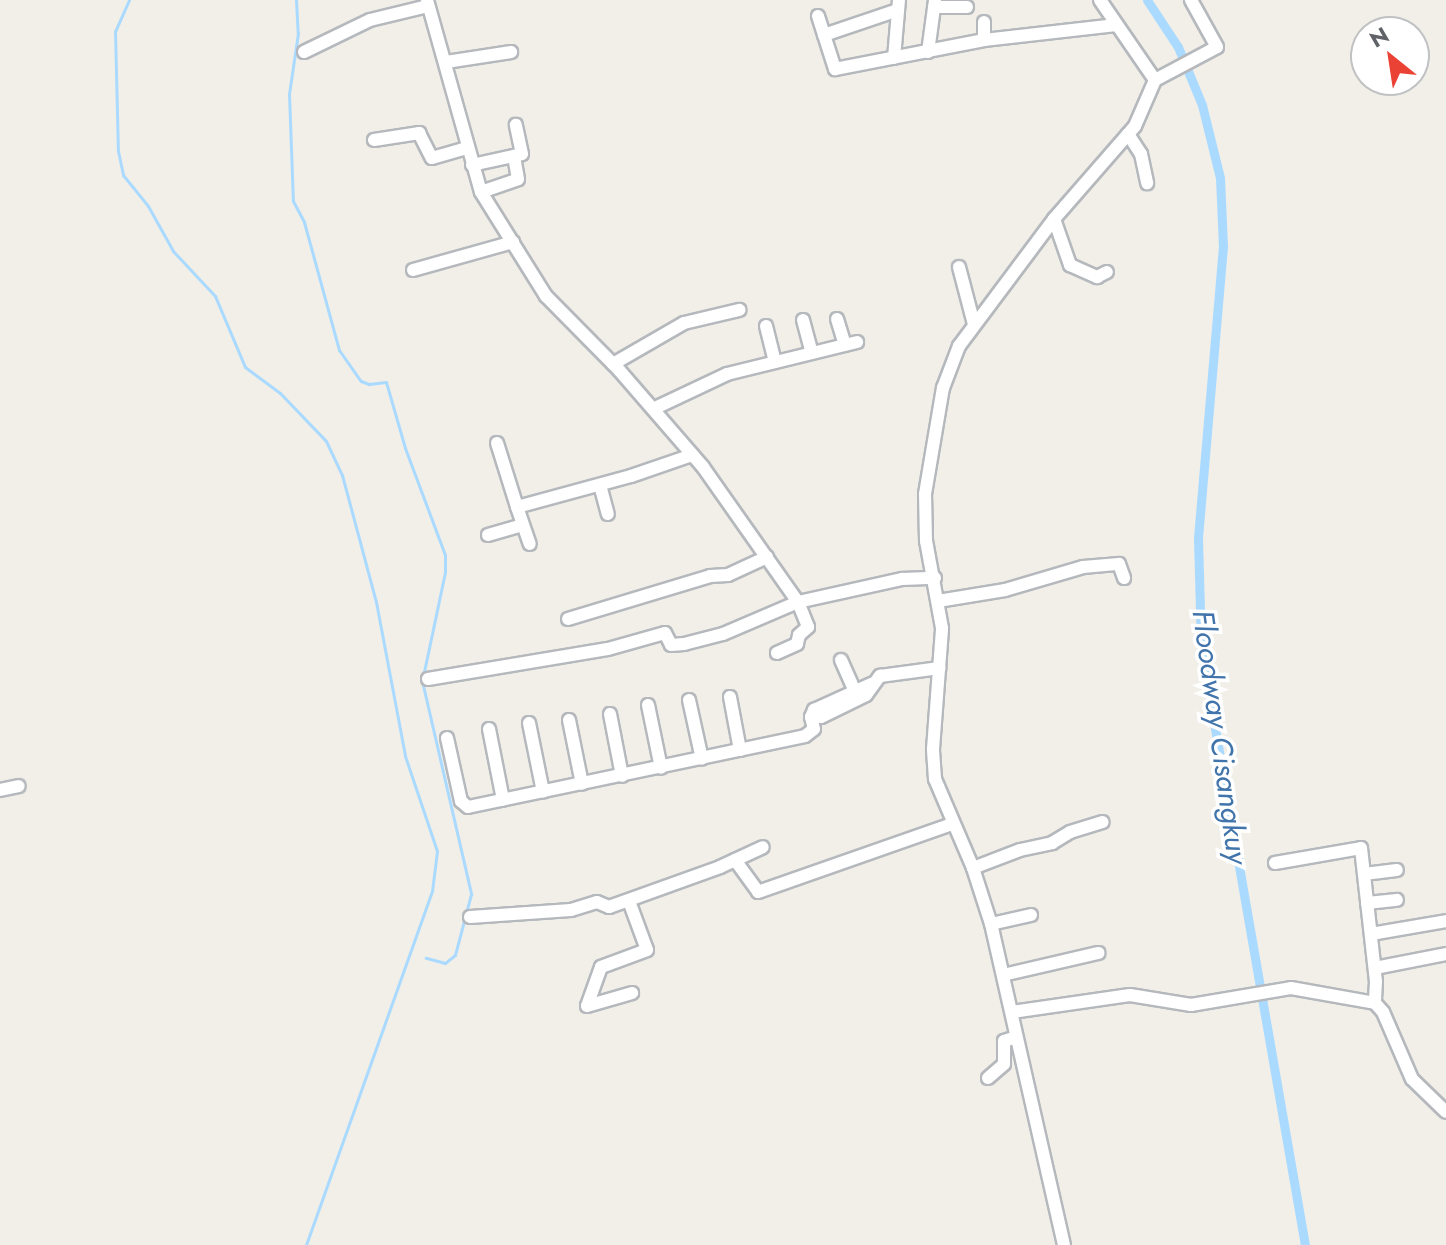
<!DOCTYPE html>
<html>
<head>
<meta charset="utf-8">
<style>
	body { margin:0 }
	#map { position:relative; width:1446px; height:1245px; overflow:hidden; background:#f1efe8; font-family:Jost,sans-serif }
	div>[style] { position:absolute }
	.stream>* { height:3px; margin:-1.5px; padding:0 1.5px; transform-origin:1.5px; border-radius:1.5px; background:#aadaff }
	.canal>* { height:9px; margin:-4.5px; padding:0 4.5px; transform-origin:4.5px; border-radius:4.5px; background:#aadaff }
	.roads { filter:drop-shadow(2px 0 #b5b8bc) drop-shadow(-2px 0 #b5b8bc) drop-shadow(0 2px #b5b8bc) drop-shadow(0 -2px #b5b8bc) }
	.minor>* { height:12px; margin:-6px; padding:0 6px; transform-origin:6px; border-radius:6px; background:#fff }
	span { translate:-50% -50%; white-space:nowrap; text-align:center; line-height:1.15; -webkit-text-stroke:7px #fff; paint-order:stroke }
	.water-label { font-size:30px; color:#4174aa; font-style:italic }
	.north { position:absolute; left:1350px; top:16px; width:80px; height:80px; box-sizing:border-box; background:#fff; border:2px solid #bfc1c3; border-radius:50%; rotate:330deg; font-size:22px; font-weight:700; line-height:32px; text-align:center; color:#5f6368 }
	.north::after { content:''; display:block; margin:auto; width:28px; height:36px; background:#ea4335; clip-path:polygon(50% 0,100% 100%,50% 72%,0 100%) }
</style>
</head>
<body>
<div id="map">
	<div class="stream">
		<div style="left:129px;top:0;width:34px;rotate:114deg"></div>
		<div style="left:115px;top:31px;width:120px;rotate:88.6deg"></div>
		<div style="left:118px;top:151px;width:25px;rotate:78deg"></div>
		<div style="left:123px;top:175px;width:40px;rotate:51deg"></div>
		<div style="left:148px;top:206px;width:51px;rotate:60.9deg"></div>
		<div style="left:173px;top:251px;width:62px;rotate:47deg"></div>
		<div style="left:215px;top:296px;width:77px;rotate:67.1deg"></div>
		<div style="left:245px;top:367px;width:44px;rotate:36.6deg"></div>
		<div style="left:280px;top:393px;width:66px;rotate:46.2deg"></div>
		<div style="left:326px;top:441px;width:38px;rotate:65deg"></div>
		<div style="left:342px;top:475px;width:131px;rotate:75deg"></div>
		<div style="left:376px;top:602px;width:157px;rotate:79.3deg"></div>
		<div style="left:405px;top:756px;width:100px;rotate:71.4deg"></div>
		<div style="left:437px;top:851px;width:40px;rotate:97.1deg"></div>
		<div style="left:432px;top:891px;width:376px;rotate:109.6deg"></div>
		<div style="left:296px;top:0;width:33px;rotate:87deg"></div>
		<div style="left:298px;top:33px;width:62px;rotate:98.4deg"></div>
		<div style="left:289px;top:94px;width:107px;rotate:87.9deg"></div>
		<div style="left:293px;top:201px;width:24px;rotate:62deg"></div>
		<div style="left:304px;top:222px;width:133px;rotate:74.7deg"></div>
		<div style="left:339px;top:350px;width:38px;rotate:55deg"></div>
		<div style="left:361px;top:381px;width:9px;rotate:21deg"></div>
		<div style="left:369px;top:384px;width:17px;rotate:-7deg"></div>
		<div style="left:386px;top:382px;width:69px;rotate:73.9deg"></div>
		<div style="left:405px;top:448px;width:114px;rotate:69.5deg"></div>
		<div style="left:445px;top:555px;width:17px;rotate:90deg"></div>
		<div style="left:445px;top:572px;width:111px;rotate:101.9deg"></div>
		<div style="left:422px;top:681px;width:219px;rotate:77deg"></div>
		<div style="left:471px;top:894px;width:63px;rotate:104.7deg"></div>
		<div style="left:455px;top:955px;width:13px;rotate:141deg"></div>
		<div style="left:445px;top:963px;width:20px;rotate:-165deg"></div>
	</div>
	<div class="canal">
		<div style="left:1147px;top:0;width:56px;rotate:56.6deg"></div>
		<div style="left:1178px;top:47px;width:63px;rotate:67.5deg"></div>
		<div style="left:1202px;top:105px;width:75px;rotate:76.1deg"></div>
		<div style="left:1220px;top:178px;width:68px;rotate:87.5deg"></div>
		<div style="left:1223px;top:246px;width:294px;rotate:94.9deg"></div>
		<div style="left:1198px;top:539px;width:109px;rotate:88.4deg"></div>
		<div style="left:1201px;top:648px;width:606px;rotate:80.12deg"></div>
	</div>
	<div class="roads">
		<div class="minor">
			<div style="left:427px;top:0;width:199px;rotate:74.3deg"></div>
			<div style="left:481px;top:192px;width:123px;rotate:58deg"></div>
			<div style="left:546px;top:296px;width:104px;rotate:45.4deg"></div>
			<div style="left:619px;top:370px;width:128px;rotate:49.1deg"></div>
			<div style="left:703px;top:467px;width:165px;rotate:54.9deg"></div>
			<div style="left:798px;top:602px;width:107px;rotate:-12.5deg"></div>
			<div style="left:902px;top:579px;width:33px;rotate:-2deg"></div>
			<div style="left:1100px;top:0;width:97px;rotate:55.5deg"></div>
			<div style="left:934px;top:7px;width:33px"></div>
			<div style="left:818px;top:16px;width:56px;rotate:72.2deg"></div>
			<div style="left:835px;top:69px;width:152px;rotate:-11deg"></div>
			<div style="left:984px;top:40px;width:133px;rotate:-6.5deg"></div>
			<div style="left:984px;top:22px;width:18px;rotate:90deg"></div>
			<div style="left:824px;top:35px;width:78px;rotate:-18.7deg"></div>
			<div style="left:304px;top:52px;width:73px;rotate:-25.9deg"></div>
			<div style="left:370px;top:20px;width:60px;rotate:-13.6deg"></div>
			<div style="left:928px;top:52px;width:52px;rotate:-82.3deg"></div>
			<div style="left:894px;top:58px;width:58px;rotate:-85.1deg"></div>
			<div style="left:446px;top:62px;width:66px;rotate:-8.7deg"></div>
			<div style="left:1128px;top:134px;width:24px;rotate:57deg"></div>
			<div style="left:1141px;top:154px;width:30px;rotate:78deg"></div>
			<div style="left:374px;top:140px;width:46px;rotate:-8.8deg"></div>
			<div style="left:419px;top:133px;width:28px;rotate:63deg"></div>
			<div style="left:432px;top:158px;width:37px;rotate:-16deg"></div>
			<div style="left:472px;top:165px;width:51px;rotate:-12.4deg"></div>
			<div style="left:522px;top:154px;width:30px;rotate:-102deg"></div>
			<div style="left:481px;top:192px;width:39px;rotate:-19deg"></div>
			<div style="left:518px;top:179px;width:23px;rotate:-100deg"></div>
			<div style="left:1054px;top:219px;width:49px;rotate:70.8deg"></div>
			<div style="left:1070px;top:265px;width:30px;rotate:24deg"></div>
			<div style="left:1097px;top:277px;width:11px;rotate:-27deg"></div>
			<div style="left:959px;top:267px;width:59px;rotate:75.3deg"></div>
			<div style="left:413px;top:270px;width:104px;rotate:-15.6deg"></div>
			<div style="left:837px;top:319px;width:27px;rotate:73deg"></div>
			<div style="left:803px;top:320px;width:34px;rotate:75deg"></div>
			<div style="left:766px;top:326px;width:37px;rotate:76deg"></div>
			<div style="left:613px;top:364px;width:82px;rotate:-30deg"></div>
			<div style="left:684px;top:323px;width:57px;rotate:-13.3deg"></div>
			<div style="left:653px;top:409px;width:82px;rotate:-25.3deg"></div>
			<div style="left:727px;top:374px;width:134px;rotate:-13.8deg"></div>
			<div style="left:497px;top:443px;width:67px;rotate:72.6deg"></div>
			<div style="left:517px;top:507px;width:118px;rotate:-15.2deg"></div>
			<div style="left:631px;top:476px;width:65px;rotate:-19deg"></div>
			<div style="left:600px;top:485px;width:30px;rotate:75deg"></div>
			<div style="left:517px;top:507px;width:39px;rotate:71deg"></div>
			<div style="left:488px;top:535px;width:36px;rotate:-16deg"></div>
			<div style="left:938px;top:601px;width:68px;rotate:-9.3deg"></div>
			<div style="left:1005px;top:590px;width:81px;rotate:-16.4deg"></div>
			<div style="left:1083px;top:567px;width:36px;rotate:-5deg"></div>
			<div style="left:1119px;top:564px;width:15px;rotate:70deg"></div>
			<div style="left:568px;top:619px;width:148px;rotate:-16.8deg"></div>
			<div style="left:710px;top:576px;width:18px;rotate:-3deg"></div>
			<div style="left:728px;top:575px;width:43px;rotate:-24.8deg"></div>
			<div style="left:841px;top:660px;width:32px;rotate:66deg"></div>
			<div style="left:428px;top:679px;width:182px;rotate:-9.5deg"></div>
			<div style="left:608px;top:649px;width:59px;rotate:-15.7deg"></div>
			<div style="left:665px;top:633px;width:13px;rotate:63deg"></div>
			<div style="left:671px;top:645px;width:13px;rotate:-4deg"></div>
			<div style="left:684px;top:644px;width:40px;rotate:-14.4deg"></div>
			<div style="left:723px;top:634px;width:82px;rotate:-23.1deg"></div>
			<div style="left:798px;top:602px;width:27px;rotate:68deg"></div>
			<div style="left:808px;top:627px;width:12px;rotate:138deg"></div>
			<div style="left:799px;top:635px;width:9px;rotate:103deg"></div>
			<div style="left:797px;top:644px;width:22px;rotate:156deg"></div>
			<div style="left:730px;top:697px;width:54px;rotate:79.3deg"></div>
			<div style="left:689px;top:700px;width:60px;rotate:77.6deg"></div>
			<div style="left:648px;top:705px;width:64px;rotate:78.3deg"></div>
			<div style="left:610px;top:714px;width:63px;rotate:79deg"></div>
			<div style="left:811px;top:717px;width:10px"></div>
			<div style="left:821px;top:717px;width:50px;rotate:-26.1deg"></div>
			<div style="left:866px;top:695px;width:24px;rotate:-54deg"></div>
			<div style="left:880px;top:676px;width:60px;rotate:-7.7deg"></div>
			<div style="left:569px;top:720px;width:65px;rotate:78.5deg"></div>
			<div style="left:529px;top:723px;width:70px;rotate:78.5deg"></div>
			<div style="left:489px;top:729px;width:72px;rotate:78.8deg"></div>
			<div style="left:447px;top:738px;width:65px;rotate:77.5deg"></div>
			<div style="left:461px;top:801px;width:9px;rotate:41deg"></div>
			<div style="left:468px;top:807px;width:344px;rotate:-11.9deg"></div>
			<div style="left:805px;top:736px;width:11px;rotate:-38deg"></div>
			<div style="left:814px;top:729px;width:12px;rotate:-104deg"></div>
			<div style="left:811px;top:717px;width:8px;rotate:-67deg"></div>
			<div style="left:814px;top:710px;width:63px;rotate:-24.5deg"></div>
			<div style="left:0;top:790px;width:19px;rotate:-12deg"></div>
			<div style="left:735px;top:860px;width:39px;rotate:54deg"></div>
			<div style="left:758px;top:892px;width:206px;rotate:-19.3deg"></div>
			<div style="left:1275px;top:863px;width:87px;rotate:-9.9deg"></div>
			<div style="left:1361px;top:848px;width:134px;rotate:83.6deg"></div>
			<div style="left:1376px;top:981px;width:22px;rotate:93deg"></div>
			<div style="left:973px;top:868px;width:50px;rotate:-21deg"></div>
			<div style="left:1020px;top:850px;width:33px;rotate:-12deg"></div>
			<div style="left:1052px;top:843px;width:21px;rotate:-31deg"></div>
			<div style="left:1070px;top:832px;width:34px;rotate:-17deg"></div>
			<div style="left:1364px;top:874px;width:33px;rotate:-7deg"></div>
			<div style="left:629px;top:901px;width:52px;rotate:69.8deg"></div>
			<div style="left:647px;top:950px;width:49px;rotate:159.7deg"></div>
			<div style="left:601px;top:967px;width:41px;rotate:109.7deg"></div>
			<div style="left:587px;top:1006px;width:47px;rotate:-16.1deg"></div>
			<div style="left:1367px;top:903px;width:30px;rotate:-6deg"></div>
			<div style="left:470px;top:917px;width:101px;rotate:-4deg"></div>
			<div style="left:571px;top:910px;width:27px;rotate:-17deg"></div>
			<div style="left:597px;top:902px;width:13px;rotate:23deg"></div>
			<div style="left:609px;top:907px;width:118px;rotate:-19.8deg"></div>
			<div style="left:720px;top:867px;width:47px;rotate:-24.9deg"></div>
			<div style="left:991px;top:924px;width:41px;rotate:-12.7deg"></div>
			<div style="left:1371px;top:934px;width:76px;rotate:-9.8deg"></div>
			<div style="left:1375px;top:968px;width:72px;rotate:-11.2deg"></div>
			<div style="left:1003px;top:975px;width:98px;rotate:-13deg"></div>
			<div style="left:1012px;top:1012px;width:119px;rotate:-8.2deg"></div>
			<div style="left:1130px;top:995px;width:62px;rotate:9.3deg"></div>
			<div style="left:1191px;top:1005px;width:101px;rotate:-9.6deg"></div>
			<div style="left:1291px;top:988px;width:85px;rotate:10.1deg"></div>
			<div style="left:1375px;top:1003px;width:12px;rotate:48deg"></div>
			<div style="left:1383px;top:1012px;width:73px;rotate:66.6deg"></div>
			<div style="left:1412px;top:1079px;width:47px;rotate:44.1deg"></div>
			<div style="left:988px;top:1078px;width:21px;rotate:-41deg"></div>
			<div style="left:1004px;top:1064px;width:23px;rotate:-90deg"></div>
			<div style="left:1004px;top:1041px;width:13px;rotate:-18deg"></div>
			<div style="left:1064px;top:1245px;width:329px;rotate:-102.8deg"></div>
			<div style="left:991px;top:924px;width:59px;rotate:-107.8deg"></div>
			<div style="left:973px;top:868px;width:97px;rotate:-113.1deg"></div>
			<div style="left:935px;top:779px;width:30px;rotate:-94deg"></div>
			<div style="left:933px;top:749px;width:121px;rotate:-85.7deg"></div>
			<div style="left:942px;top:628px;width:88px;rotate:-100.4deg"></div>
			<div style="left:926px;top:541px;width:47px;rotate:-91.2deg"></div>
			<div style="left:925px;top:494px;width:108px;rotate:-80.4deg"></div>
			<div style="left:943px;top:388px;width:45px;rotate:-69.1deg"></div>
			<div style="left:959px;top:346px;width:159px;rotate:-53.2deg"></div>
			<div style="left:1054px;top:219px;width:123px;rotate:-48.9deg"></div>
			<div style="left:1135px;top:126px;width:50px;rotate:-66.5deg"></div>
			<div style="left:1155px;top:80px;width:70px;rotate:-28deg"></div>
			<div style="left:1217px;top:47px;width:54px;rotate:-119deg"></div>
		</div>
	</div>
	<div class="water-label">
		<span style="left:1220px;top:737px;rotate:82deg">Floodway Cisangkuy</span>
	</div>
	<div class="north">N</div>
</div>
</body>
</html>
